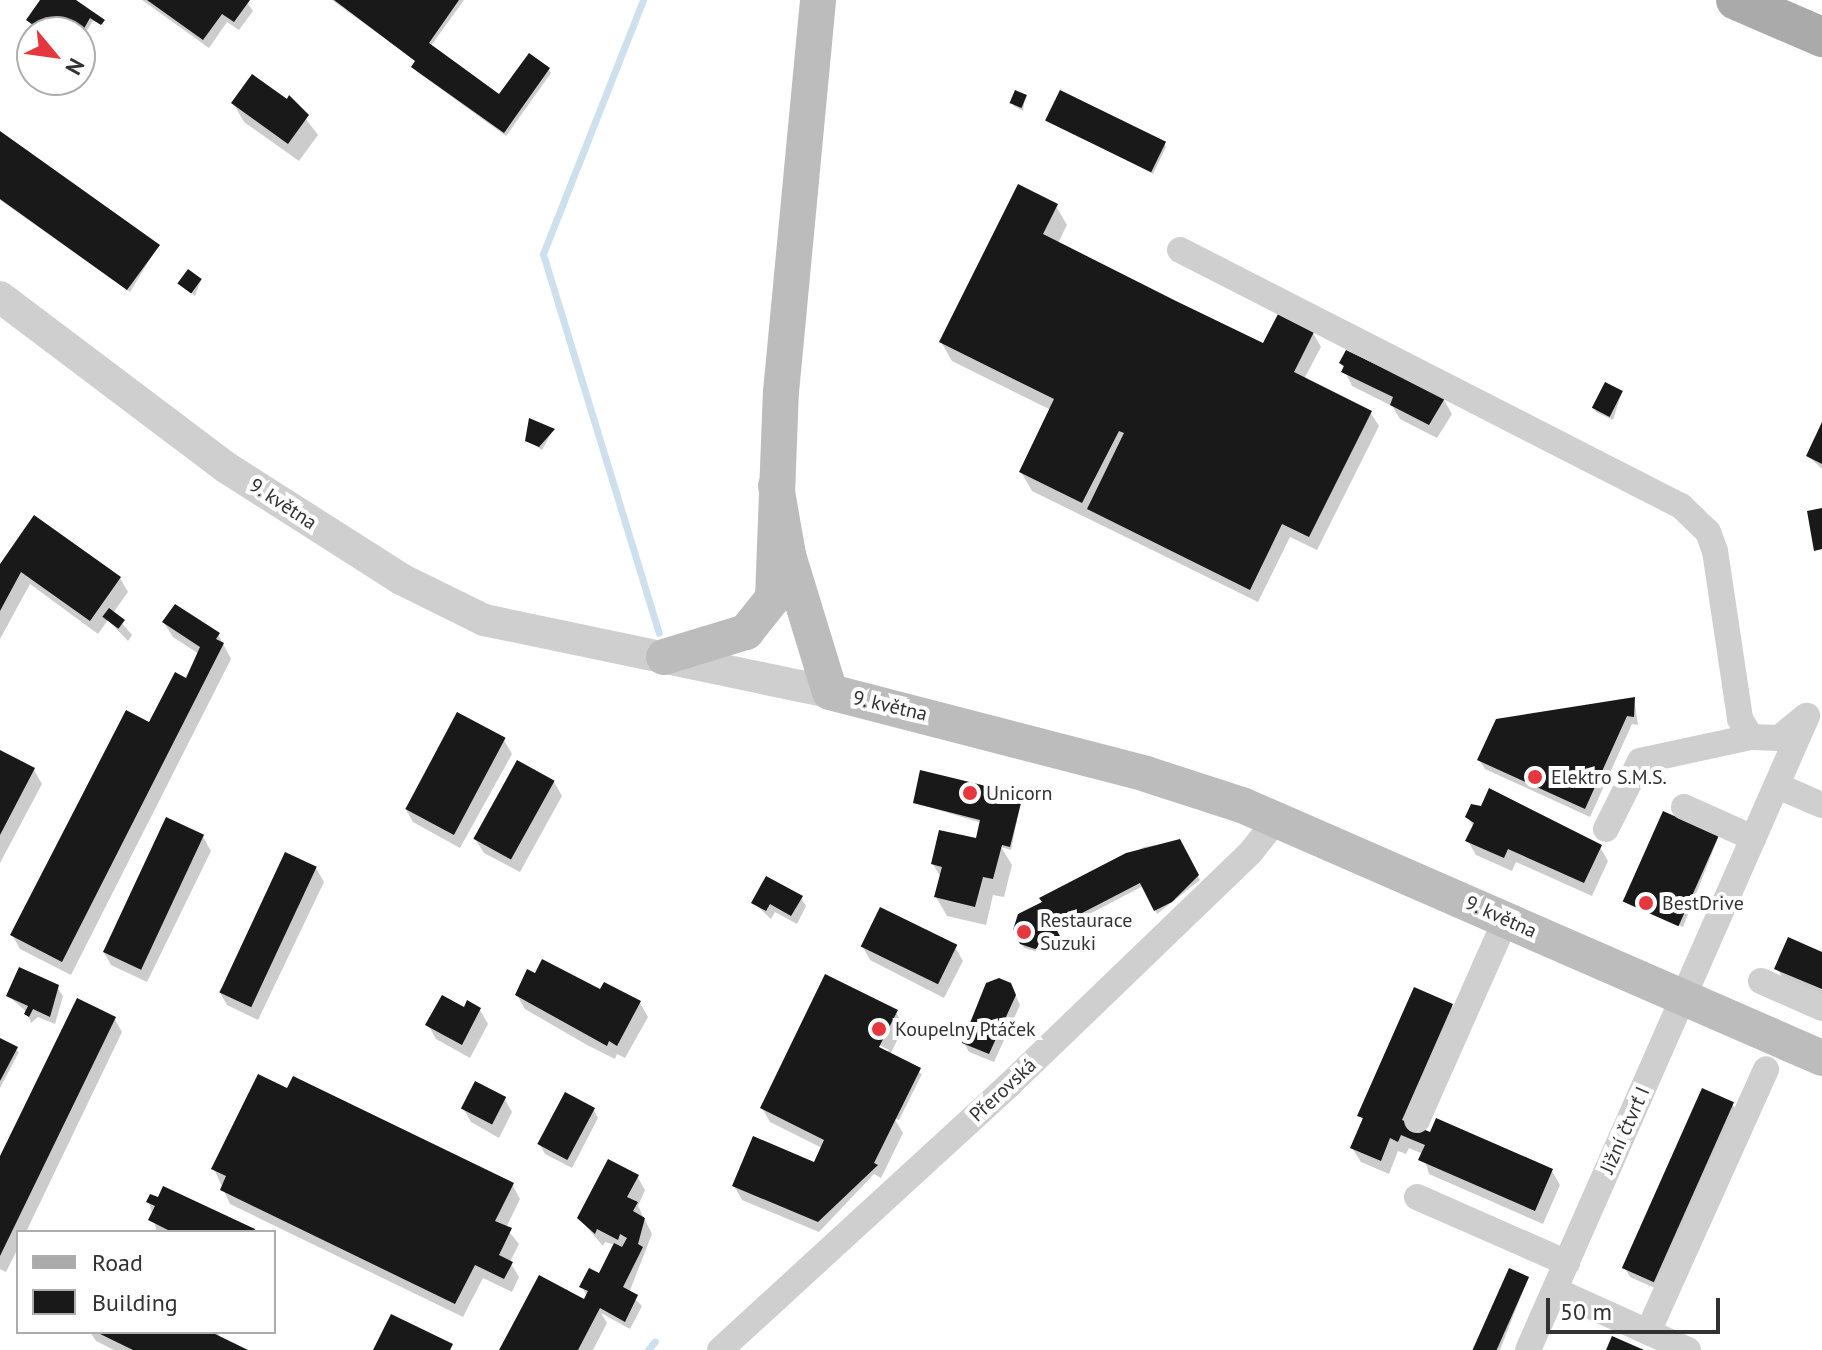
<!DOCTYPE html>
<html>
<head>
<meta charset="utf-8">
<style>
	body { margin:0 }
	#map { position:relative; width:1822px; height:1350px; overflow:hidden; background:#fff; font-family:"PT Sans",sans-serif }
	div>[style] { position:absolute }
	.shadow>* { inset:0; background:#0003 }
	.stream>* { height:7px; margin:-3.5px; padding:0 3.5px; transform-origin:3.5px; border-radius:3.5px; background:#cee0ee }
	.building>* { inset:0; background:#191919; transform-origin:0 0 }
	.minor>* { height:26px; margin:-13px; padding:0 13px; transform-origin:13px; border-radius:13px; background:#cfcfcf }
	.tertiary>* { height:32px; margin:-16px; padding:0 16px; transform-origin:16px; border-radius:16px; background:#cfcfcf }
	.secondary>* { height:36px; margin:-18px; padding:0 18px; transform-origin:18px; border-radius:18px; background:#bcbcbc }
	.primary>* { height:40px; margin:-20px; padding:0 20px; transform-origin:20px; border-radius:20px; background:#aaa }
	.dots>* { width:22px; height:22px; translate:-50% -50%; box-sizing:border-box; border:4px solid #fff; border-radius:50% }
	span { translate:-50% -50%; white-space:nowrap; text-align:center; line-height:1.15; -webkit-text-stroke:8px #fff; paint-order:stroke }
	.street-label { font-size:20px; color:#323232 }
	.poi-label { font-size:20px; color:#323232 }
	.left { translate:0 -50%; text-align:left }
	.legend { position:absolute; left:16px; top:1230px; width:260px; height:104px; box-sizing:border-box; background:#fff; border:2px solid #adadad; margin:0; padding:10px 14px; list-style:none; font-size:24px; color:#323232 }
	.legend li { display:flex; align-items:center; gap:16px; height:40px }
	.legend b { width:40px; border:2px solid #adadad }
	.north { position:absolute; left:16px; top:16px; width:80px; height:80px; box-sizing:border-box; background:#fff; border:2px solid #adadad; border-radius:50%; rotate:119deg; font-size:22px; font-weight:700; line-height:32px; text-align:center; color:#323232 }
	.north::after { content:''; display:block; margin:auto; width:28px; height:36px; background:#e6373f; clip-path:polygon(50% 0,100% 100%,50% 72%,0 100%) }
	.scale { position:absolute; left:1546px; top:1298px; width:174px; height:36px; box-sizing:border-box; border:4px solid #323232; border-top:0; padding-left:10px; font-size:24px; line-height:28px; white-space:nowrap; color:#323232; -webkit-text-stroke:6px #fff; paint-order:stroke }
</style>
</head>
<body>
<div id="map">
	<div class="shadow">
		<div style="clip-path:polygon(42px 0,73px 0,105px 25px,93px 21px,80px 41px,80px 32px,42px 32px,28px 20px)"></div>
		<div style="clip-path:polygon(142px 0,245px 0,253px 11px,239px 30px,227px 22px,209px 48px)"></div>
		<div style="clip-path:polygon(332px 0,464px 0,430px 47px,500px 97px,549px 70px,551px 73px,506px 136px,416px 71px,417px 62px)"></div>
		<div style="clip-path:polygon(1025px 97px,1023px 111px,1014px 106px,1012px 102px)"></div>
		<div style="clip-path:polygon(290px 98px,318px 135px,299px 161px,244px 122px,233px 103px)"></div>
		<div style="clip-path:polygon(1048px 120px,1164px 143px,1166px 147px,1153px 174px)"></div>
		<div style="clip-path:polygon(0 134px,158px 246px,130px 292px,0 200px)"></div>
		<div style="clip-path:polygon(1056px 206px,1067px 225px,1058px 243px,1264px 345px,1313px 333px,1321px 347px,1304px 379px,1370px 412px,1379px 426px,1317px 550px,1290px 537px,1258px 602px,1032px 491px,1021px 472px,1051px 410px,952px 361px,941px 342px)"></div>
		<div style="clip-path:polygon(201px 280px,195px 296px,180px 284px)"></div>
		<div style="clip-path:polygon(1341px 363px,1444px 400px,1452px 414px,1437px 438px,1400px 419px,1392px 406px,1352px 386px)"></div>
		<div style="clip-path:polygon(1622px 392px,1613px 420px,1596px 412px,1594px 408px)"></div>
		<div style="clip-path:polygon(1822px 427px,1822px 469px,1808px 456px)"></div>
		<div style="clip-path:polygon(553px 430px,542px 450px,528px 441px)"></div>
		<div style="clip-path:polygon(0 568px,120px 578px,128px 592px,113px 613px,132px 635px,128px 641px,108px 620px,98px 634px,30px 584px,0 639px)"></div>
		<div style="clip-path:polygon(164px 623px,218px 634px,231px 659px,71px 975px,20px 949px,12px 935px,149px 724px,187px 680px,199px 654px,173px 637px)"></div>
		<div style="clip-path:polygon(1634px 699px,1638px 725px,1632px 724px,1590px 817px,1485px 769px,1479px 760px)"></div>
		<div style="clip-path:polygon(504px 740px,512px 754px,460px 848px,413px 822px,405px 808px)"></div>
		<div style="clip-path:polygon(0 752px,34px 770px,42px 784px,0 863px)"></div>
		<div style="clip-path:polygon(554px 782px,562px 796px,520px 872px,484px 853px,475px 839px)"></div>
		<div style="clip-path:polygon(1022px 796px,1011px 850px,1001px 847px,1012px 865px,1004px 897px,993px 895px,986px 925px,947px 916px,936px 897px,941px 878px,933px 864px,983px 842px,982px 823px,915px 803px)"></div>
		<div style="clip-path:polygon(1468px 817px,1600px 847px,1608px 861px,1592px 896px,1516px 862px,1512px 871px,1476px 855px,1468px 841px,1474px 828px)"></div>
		<div style="clip-path:polygon(203px 837px,211px 851px,147px 982px,111px 965px,103px 951px)"></div>
		<div style="clip-path:polygon(1718px 838px,1683px 927px,1623px 899px)"></div>
		<div style="clip-path:polygon(1179px 841px,1200px 880px,1157px 914px,1143px 886px,1055px 932px,1060px 941px,1038px 952px,1024px 948px,1015px 930px,1044px 903px,1042px 898px,1144px 847px)"></div>
		<div style="clip-path:polygon(316px 868px,324px 882px,258px 1020px,227px 1005px,219px 991px)"></div>
		<div style="clip-path:polygon(801px 898px,806px 906px,797px 924px,775px 912px,771px 919px,754px 903px)"></div>
		<div style="clip-path:polygon(862px 946px,955px 947px,963px 961px,944px 998px,870px 960px)"></div>
		<div style="clip-path:polygon(1822px 955px,1822px 1009px,1793px 996px,1777px 968px)"></div>
		<div style="clip-path:polygon(evenodd,826px 976px,896px 1012px,904px 1026px,890px 1055px,922px 1074px,899px 1120px,894px 1118px,903px 1133px,881px 1178px,874px 1174px,819px 1232px,742px 1200px,734px 1186px,754px 1139px,815px 1164px,822px 1148px,770px 1122px,762px 1108px,826px 976px,818px 1014px,889px 1050px,887px 1053px,818px 1019px,818px 1014px)"></div>
		<div style="clip-path:polygon(57px 987px,63px 996px,55px 1024px,38px 1017px,31px 1023px,27px 1012px,8px 996px)"></div>
		<div style="clip-path:polygon(601px 992px,640px 1003px,648px 1017px,625px 1058px,617px 1054px,615px 1059px,587px 1045px,525px 1009px,517px 995px)"></div>
		<div style="clip-path:polygon(1015px 994px,1020px 1005px,994px 1062px,969px 1052px,964px 1043px)"></div>
		<div style="clip-path:polygon(1452px 1006px,1460px 1020px,1413px 1127px,1552px 1171px,1560px 1185px,1543px 1224px,1429px 1174px,1423px 1154px,1409px 1148px,1406px 1154px,1398px 1151px,1389px 1174px,1361px 1162px,1352px 1148px,1364px 1122px,1360px 1115px)"></div>
		<div style="clip-path:polygon(464px 1009px,480px 1010px,488px 1024px,470px 1058px,436px 1039px,428px 1025px)"></div>
		<div style="clip-path:polygon(114px 1018px,122px 1032px,26px 1232px,18px 1232px,18px 1248px,6px 1272px,0 1269px,0 1162px)"></div>
		<div style="clip-path:polygon(0 1040px,19px 1052px,0 1088px)"></div>
		<div style="clip-path:polygon(504px 1098px,512px 1112px,499px 1138px,471px 1122px,463px 1108px)"></div>
		<div style="clip-path:polygon(1732px 1104px,1738px 1112px,1659px 1290px,1630px 1277px,1625px 1268px)"></div>
		<div style="clip-path:polygon(593px 1109px,598px 1118px,572px 1168px,545px 1154px,540px 1145px)"></div>
		<div style="clip-path:polygon(214px 1169px,512px 1184px,520px 1199px,506px 1228px,519px 1244px,510px 1262px,519px 1277px,512px 1292px,483px 1278px,463px 1317px,230px 1204px)"></div>
		<div style="clip-path:polygon(637px 1176px,645px 1190px,638px 1206px,652px 1234px,629px 1293px,642px 1306px,630px 1329px,601px 1313px,607px 1323px,593px 1350px,502px 1350px,590px 1304px,582px 1286px,600px 1275px,615px 1245px,605px 1242px,603px 1246px,579px 1218px)"></div>
		<div style="clip-path:polygon(149px 1202px,254px 1232px,157px 1232px)"></div>
		<div style="clip-path:polygon(1528px 1278px,1500px 1350px,1475px 1350px)"></div>
		<div style="clip-path:polygon(90px 1332px,220px 1332px,218px 1337px,244px 1350px,114px 1350px,96px 1341px)"></div>
	</div>
	<div class="stream">
		<div style="left:643px;top:0;width:273px;rotate:111.5deg"></div>
		<div style="left:543px;top:254px;width:396px;rotate:73deg"></div>
		<div style="left:648px;top:1350px;width:11px;rotate:-52deg"></div>
	</div>
	<div class="building">
		<div style="clip-path:polygon(40px 0,76px 0,105px 20px,101px 25px,90px 18px,82px 32px,43px 32px,26px 20px)"></div>
		<div style="clip-path:polygon(147px 0,250px 0,234px 22px,222px 14px,203px 40px)"></div>
		<div style="clip-path:polygon(334px 0,459px 0,429px 43px,499px 94px,529px 53px,550px 68px,504px 133px,411px 67px,415px 61px)"></div>
		<div style="clip-path:polygon(252px 74px,287px 99px,289px 95px,309px 115px,288px 144px,231px 103px)"></div>
		<div style="left:1015px;top:90px;width:13px;height:14px;rotate:23deg"></div>
		<div style="left:1060px;top:90px;width:118px;height:34px;rotate:26deg"></div>
		<div style="clip-path:polygon(0 131px,160px 245px,127px 290px,0 199px)"></div>
		<div style="clip-path:polygon(1018px 184px,1058px 204px,1043px 234px,1176px 301px,1263px 343px,1278px 314px,1314px 332px,1294px 372px,1372px 411px,1309px 537px,1282px 524px,1250px 590px,1087px 509px,1124px 433px,1119px 431px,1082px 503px,1019px 472px,1054px 399px,939px 342px)"></div>
		<div style="left:188px;top:269px;width:17px;height:18px;rotate:36deg"></div>
		<div style="clip-path:polygon(1346px 350px,1445px 398px,1429px 425px,1390px 405px,1393px 397px,1341px 372px,1344px 366px,1339px 363px)"></div>
		<div style="left:1605px;top:382px;width:20px;height:29px;rotate:27deg"></div>
		<div style="clip-path:polygon(529px 418px,555px 429px,539px 447px,525px 441px)"></div>
		<div style="clip-path:polygon(1822px 422px,1822px 464px,1806px 456px)"></div>
		<div style="clip-path:polygon(1822px 508px,1822px 549px,1814px 551px,1807px 511px)"></div>
		<div style="clip-path:polygon(34px 515px,121px 577px,90px 621px,21px 572px,0 611px,0 564px)"></div>
		<div style="clip-path:polygon(175px 604px,220px 633px,216px 639px,224px 643px,62px 962px,10px 935px,126px 710px,149px 722px,175px 672px,186px 678px,200px 647px,162px 622px)"></div>
		<div style="left:109px;top:608px;width:20px;height:11px;rotate:37deg"></div>
		<div style="clip-path:polygon(1635px 697px,1634px 717px,1627px 716px,1585px 809px,1477px 760px,1496px 719px)"></div>
		<div style="left:457px;top:712px;width:55px;height:110px;rotate:28deg"></div>
		<div style="clip-path:polygon(0 750px,35px 768px,0 835px)"></div>
		<div style="left:517px;top:760px;width:43px;height:90px;rotate:29deg"></div>
		<div style="clip-path:polygon(920px 770px,1023px 795px,1010px 847px,1002px 845px,993px 879px,983px 877px,975px 907px,934px 897px,942px 867px,931px 864px,939px 830px,976px 838px,980px 820px,913px 803px)"></div>
		<div style="clip-path:polygon(1489px 788px,1602px 845px,1584px 883px,1508px 849px,1504px 858px,1465px 841px,1474px 823px,1465px 817px,1471px 804px,1481px 806px)"></div>
		<div style="left:1663px;top:811px;width:61px;height:99px;rotate:24deg"></div>
		<div style="left:166px;top:817px;width:42px;height:149px;rotate:25deg"></div>
		<div style="clip-path:polygon(1180px 839px,1199px 875px,1172px 902px,1154px 911px,1140px 883px,1055px 927px,1060px 936px,1035px 949px,1020px 944px,1013px 930px,1018px 914px,1042px 902px,1039px 898px,1126px 853px)"></div>
		<div style="left:285px;top:852px;width:35px;height:155px;rotate:25deg"></div>
		<div style="clip-path:polygon(766px 876px,803px 896px,791px 916px,770px 904px,766px 911px,751px 903px)"></div>
		<div style="left:880px;top:907px;width:86px;height:44px;rotate:26deg"></div>
		<div style="clip-path:polygon(1788px 937px,1822px 952px,1822px 989px,1774px 969px)"></div>
		<div style="clip-path:polygon(542px 959px,600px 989px,604px 982px,641px 1001px,617px 1046px,609px 1041px,607px 1046px,515px 995px,527px 969px,535px 973px)"></div>
		<div style="clip-path:polygon(19px 967px,59px 985px,50px 1017px,33px 1009px,29px 1017px,24px 1014px,28px 1006px,6px 996px)"></div>
		<div style="clip-path:polygon(825px 974px,898px 1010px,879px 1047px,921px 1068px,874px 1163px,878px 1165px,818px 1222px,732px 1186px,753px 1136px,814px 1162px,824px 1140px,760px 1108px)"></div>
		<div style="clip-path:polygon(999px 978px,1011px 983px,1016px 995px,989px 1054px,962px 1043px,986px 983px)"></div>
		<div style="clip-path:polygon(1414px 987px,1453px 1004px,1402px 1120px,1430px 1132px,1436px 1118px,1553px 1169px,1535px 1211px,1418px 1160px,1425px 1145px,1401px 1135px,1398px 1142px,1390px 1138px,1381px 1161px,1350px 1148px,1363px 1118px,1357px 1116px)"></div>
		<div style="clip-path:polygon(442px 995px,464px 1007px,467px 1000px,481px 1008px,462px 1045px,425px 1025px)"></div>
		<div style="clip-path:polygon(77px 998px,116px 1017px,0 1256px,0 1156px)"></div>
		<div style="clip-path:polygon(0 1038px,18px 1047px,0 1081px)"></div>
		<div style="clip-path:polygon(258px 1074px,287px 1088px,293px 1076px,514px 1183px,495px 1221px,512px 1228px,499px 1255px,513px 1262px,504px 1279px,475px 1265px,455px 1304px,220px 1190px,226px 1176px,211px 1169px)"></div>
		<div style="left:475px;top:1081px;width:35px;height:31px;rotate:27deg"></div>
		<div style="left:1702px;top:1088px;width:35px;height:197px;rotate:24deg"></div>
		<div style="left:565px;top:1092px;width:34px;height:59px;rotate:28deg"></div>
		<div style="clip-path:polygon(608px 1159px,639px 1175px,627px 1197px,638px 1202px,633px 1211px,645px 1218px,638px 1244px,643px 1247px,623px 1287px,638px 1295px,625px 1322px,600px 1308px,578px 1350px,499px 1350px,539px 1275px,584px 1299px,588px 1291px,579px 1287px,589px 1268px,599px 1273px,614px 1243px,622px 1247px,627px 1238px,620px 1234px,618px 1240px,597px 1229px,595px 1234px,577px 1218px)"></div>
		<div style="clip-path:polygon(163px 1186px,255px 1229px,254px 1232px,172px 1232px,148px 1220px,155px 1206px,146px 1202px,150px 1194px,158px 1197px)"></div>
		<div style="left:1509px;top:1268px;width:22px;height:90px;rotate:24deg"></div>
		<div style="clip-path:polygon(391px 1314px,453px 1344px,450px 1350px,373px 1350px)"></div>
		<div style="clip-path:polygon(96px 1332px,211px 1332px,248px 1350px,133px 1350px)"></div>
		<div style="clip-path:polygon(1612px 1336px,1644px 1350px,1606px 1350px)"></div>
	</div>
	<div class="minor">
		<div style="left:1180px;top:250px;width:563px;rotate:27.07deg"></div>
		<div style="left:1681px;top:506px;width:37px;rotate:44deg"></div>
		<div style="left:1708px;top:532px;width:20px;rotate:70deg"></div>
		<div style="left:1715px;top:551px;width:170px;rotate:81.5deg"></div>
		<div style="left:1740px;top:719px;width:21px;rotate:59deg"></div>
		<div style="left:1778px;top:786px;width:48px;rotate:23.4deg"></div>
		<div style="left:1684px;top:807px;width:76px;rotate:24.2deg"></div>
		<div style="left:1606px;top:829px;width:76px;rotate:-63.4deg"></div>
		<div style="left:1640px;top:761px;width:114px;rotate:-12.2deg"></div>
		<div style="left:1751px;top:737px;width:28px;rotate:2deg"></div>
		<div style="left:1779px;top:738px;width:35px;rotate:-39deg"></div>
		<div style="left:1761px;top:981px;width:67px;rotate:23.9deg"></div>
		<div style="left:1417px;top:1120px;width:220px;rotate:-66.1deg"></div>
		<div style="left:1417px;top:1197px;width:164px;rotate:23.7deg"></div>
		<div style="left:1555px;top:1290px;width:146px;rotate:24.3deg"></div>
		<div style="left:1648px;top:1332px;width:288px;rotate:-65.8deg"></div>
		<div style="left:720px;top:1350px;width:392px;rotate:-42.5deg"></div>
		<div style="left:1009px;top:1085px;width:335px;rotate:-43.9deg"></div>
		<div style="left:1250px;top:853px;width:43px;rotate:-51.5deg"></div>
		<div style="left:1528px;top:1350px;width:693px;rotate:-66.25deg"></div>
	</div>
	<div class="tertiary">
		<div style="left:0;top:297px;width:284px;rotate:37deg"></div>
		<div style="left:227px;top:468px;width:206px;rotate:32.5deg"></div>
		<div style="left:401px;top:579px;width:93px;rotate:26.3deg"></div>
		<div style="left:484px;top:620px;width:353px;rotate:11.8deg"></div>
	</div>
	<div class="secondary">
		<div style="left:776px;top:486px;width:70px;rotate:80.1deg"></div>
		<div style="left:788px;top:555px;width:143px;rotate:73deg"></div>
		<div style="left:830px;top:692px;width:326px;rotate:14.5deg"></div>
		<div style="left:1146px;top:774px;width:101px;rotate:17.9deg"></div>
		<div style="left:1242px;top:805px;width:633px;rotate:23.57deg"></div>
		<div style="left:664px;top:657px;width:86px;rotate:-17deg"></div>
		<div style="left:746px;top:632px;width:43px;rotate:-51.5deg"></div>
		<div style="left:773px;top:598px;width:206px;rotate:-87.8deg"></div>
		<div style="left:781px;top:392px;width:394px;rotate:-84.6deg"></div>
	</div>
	<div class="primary">
		<div style="left:1736px;top:0;width:94px;rotate:23.3deg"></div>
	</div>
	<div class="dots">
		<div style="left:1535px;top:777px;background:#e6373f"></div>
		<div style="left:970px;top:793px;background:#e6373f"></div>
		<div style="left:1646px;top:903px;background:#e6373f"></div>
		<div style="left:1024px;top:932px;background:#e6373f"></div>
		<div style="left:879px;top:1029px;background:#e6373f"></div>
	</div>
	<div class="street-label">
		<span style="left:283px;top:504px;rotate:33deg">9. května</span>
		<span style="left:890px;top:706px;rotate:13deg">9. května</span>
		<span style="left:1501px;top:917px;rotate:24deg">9. května</span>
		<span style="left:1003px;top:1090px;rotate:-43deg">Přerovská</span>
		<span style="left:1625px;top:1130px;rotate:-66deg">Jižní čtvrť I</span>
	</div>
	<div class="poi-label">
		<span class="left" style="left:1551px;top:777px">Elektro S.M.S.</span>
		<span class="left" style="left:986px;top:793px">Unicorn</span>
		<span class="left" style="left:1662px;top:903px">BestDrive</span>
		<span class="left" style="left:1040px;top:932px">Restaurace<br>Suzuki</span>
		<span class="left" style="left:895px;top:1029px">Koupelny Ptáček</span>
	</div>
	<ul class="legend">
	<li><b style="height:10px;background:#aaa"></b>Road</li>
	<li><b style="height:22px;background:#191919"></b>Building</li>
	</ul>
	<div class="north">N</div>
	<div class="scale">50 m</div>
</div>
</body>
</html>
